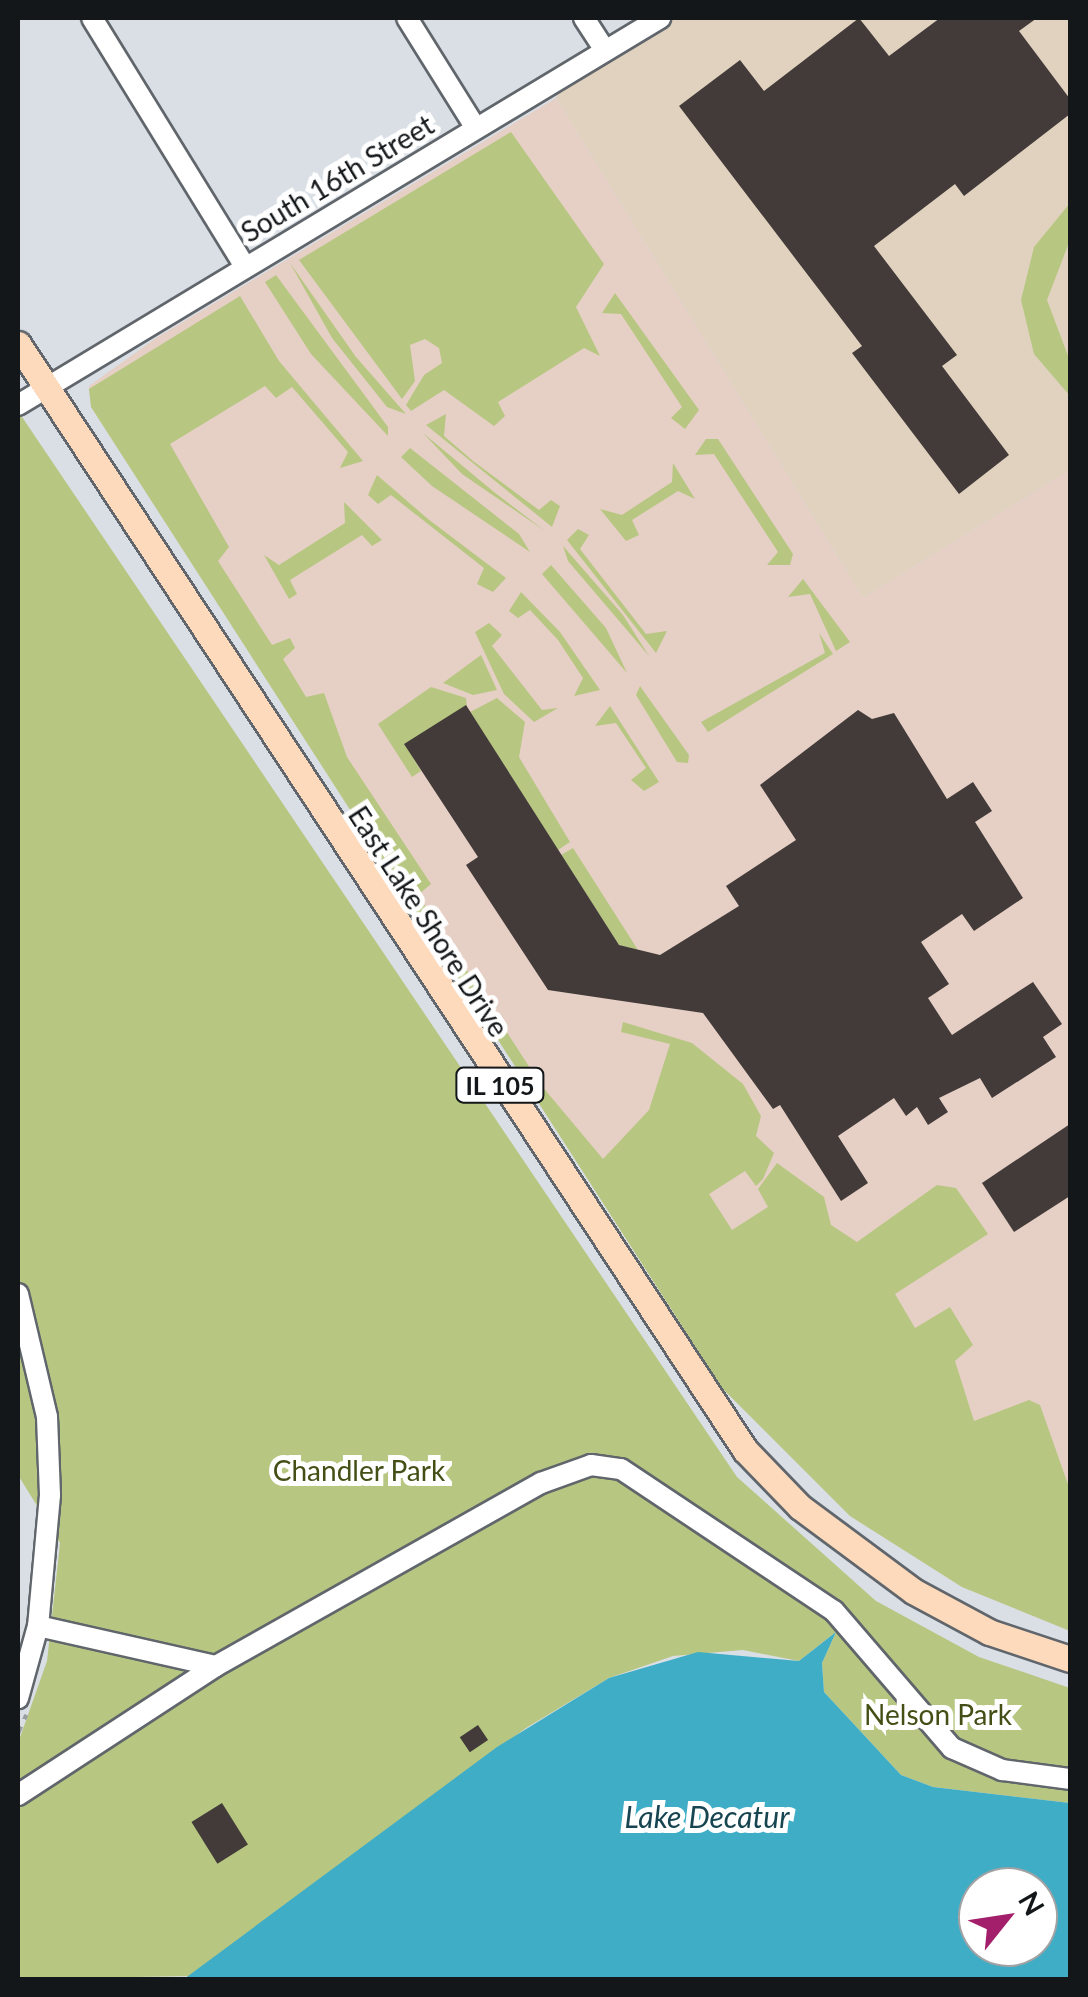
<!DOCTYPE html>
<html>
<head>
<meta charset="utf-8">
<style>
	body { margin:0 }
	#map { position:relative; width:1088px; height:1997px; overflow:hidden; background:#d9dfe5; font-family:Lato,sans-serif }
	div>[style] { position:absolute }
	.education>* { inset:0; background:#e1d2bf }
	.medical>* { inset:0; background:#e6cfc5 }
	.green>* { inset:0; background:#b7c782 }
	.water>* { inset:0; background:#40adc7 }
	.building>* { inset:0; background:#423b39; transform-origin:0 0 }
	.path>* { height:4px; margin-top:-2px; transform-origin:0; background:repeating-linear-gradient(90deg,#979da1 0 8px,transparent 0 16px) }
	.roads { filter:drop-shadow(2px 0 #60666b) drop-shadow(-2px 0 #60666b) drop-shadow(0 2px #60666b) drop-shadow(0 -2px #60666b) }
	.minor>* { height:20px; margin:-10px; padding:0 10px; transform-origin:10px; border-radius:10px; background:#fff }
	.major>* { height:25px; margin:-12.5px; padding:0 12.5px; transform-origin:12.5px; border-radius:12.5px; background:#fddabc }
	span { translate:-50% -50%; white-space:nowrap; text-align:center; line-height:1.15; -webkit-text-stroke:10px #fff; paint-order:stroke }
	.shield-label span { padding:2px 8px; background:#fff; border:2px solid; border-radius:8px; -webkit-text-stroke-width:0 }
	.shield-label { font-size:25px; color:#141719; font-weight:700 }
	.street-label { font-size:28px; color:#141719 }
	.park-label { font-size:28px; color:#444f16 }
	.water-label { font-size:30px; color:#174652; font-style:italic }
	.frame { position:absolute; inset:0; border:20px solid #141719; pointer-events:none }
	.north { position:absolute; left:958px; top:1867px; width:100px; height:100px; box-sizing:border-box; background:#fff; border:2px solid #a1a2a3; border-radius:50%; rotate:60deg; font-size:28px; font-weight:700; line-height:40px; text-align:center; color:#141719 }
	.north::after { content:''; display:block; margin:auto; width:35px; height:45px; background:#a41f6b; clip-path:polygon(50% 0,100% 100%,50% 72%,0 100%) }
</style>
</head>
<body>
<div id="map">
	<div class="education">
		<div style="clip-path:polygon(660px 18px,1070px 18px,1070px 470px,863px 598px,556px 98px,570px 71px)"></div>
	</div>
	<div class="medical">
		<div style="clip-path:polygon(556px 98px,863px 598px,1070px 470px,1070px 1631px,962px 1587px,850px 1516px,722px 1388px,91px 407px,89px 386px,156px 338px)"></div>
	</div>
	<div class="green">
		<div style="clip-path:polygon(511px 132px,604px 264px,576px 307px,600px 356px,584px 348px,498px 402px,505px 416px,494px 426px,444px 390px,411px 411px,406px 405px,424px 375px,442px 363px,439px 348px,425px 339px,410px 345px,415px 381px,402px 399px,299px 260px)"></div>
		<div style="clip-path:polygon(1070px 203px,1070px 240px,1047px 300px,1070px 361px,1070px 396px,1034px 354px,1021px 300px,1034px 247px)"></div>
		<div style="clip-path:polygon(290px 263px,356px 357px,406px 414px,387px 407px,332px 338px)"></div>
		<div style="clip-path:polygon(276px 275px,388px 427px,388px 436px,311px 354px,265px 282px)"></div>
		<div style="clip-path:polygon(615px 293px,699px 410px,685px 429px,671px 418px,682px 407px,621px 314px,602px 313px)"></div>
		<div style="clip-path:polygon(240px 296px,279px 361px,363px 461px,340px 468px,348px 452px,292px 387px,276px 398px,265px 386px,170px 444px,229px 547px,218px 561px,272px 645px,290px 638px,295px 648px,283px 659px,306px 697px,324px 693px,347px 757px,431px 884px,418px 895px,541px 1085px,603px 1159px,649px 1110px,670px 1044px,621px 1032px,623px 1022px,692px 1043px,743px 1084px,761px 1116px,756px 1136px,774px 1153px,763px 1179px,756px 1186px,745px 1171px,709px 1194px,732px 1230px,768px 1207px,758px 1189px,777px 1163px,824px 1197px,831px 1225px,857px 1242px,937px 1185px,956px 1188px,988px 1234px,895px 1294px,915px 1328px,950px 1307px,973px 1345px,955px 1361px,974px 1421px,1029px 1400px,1040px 1405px,1070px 1490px,1070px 1631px,962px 1587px,850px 1516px,722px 1388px,91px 407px,89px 389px)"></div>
		<div style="clip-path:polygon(18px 411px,737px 1477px,876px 1601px,979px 1657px,1070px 1688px,1070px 1803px,933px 1787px,901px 1775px,824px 1692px,822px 1663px,836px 1632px,799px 1661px,743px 1650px,673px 1656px,609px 1678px,526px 1728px,193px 1976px,18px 1979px,18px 1743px,47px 1661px,60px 1543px,18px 1475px)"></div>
		<div style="clip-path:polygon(446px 414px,444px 436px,473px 461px,539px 510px,551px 500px,560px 506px,552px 527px,426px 425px)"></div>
		<div style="clip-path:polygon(423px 433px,494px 492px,545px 531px,462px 474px)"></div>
		<div style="clip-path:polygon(706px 439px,718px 439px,793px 554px,790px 565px,767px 565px,778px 552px,714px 454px,695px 455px)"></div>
		<div style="clip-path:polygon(410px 448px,519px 534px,530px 552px,432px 486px,401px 457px)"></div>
		<div style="clip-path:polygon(673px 463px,695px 499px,678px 491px,632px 520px,639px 535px,626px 541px,600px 509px,622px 515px,672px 482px)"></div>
		<div style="clip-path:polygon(377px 475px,428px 519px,506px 578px,493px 592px,477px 584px,484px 568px,391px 495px,378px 504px,368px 495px)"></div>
		<div style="clip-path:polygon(344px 502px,382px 540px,372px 546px,362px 535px,290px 580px,297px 594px,289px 599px,264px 555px,279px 565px,345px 523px)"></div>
		<div style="clip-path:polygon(578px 529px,589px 535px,580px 549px,646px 634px,667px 631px,656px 653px,567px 540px)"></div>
		<div style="clip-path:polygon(563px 546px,623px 615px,649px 656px,568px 561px)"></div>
		<div style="clip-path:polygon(551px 565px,606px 628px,627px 673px,542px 574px)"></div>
		<div style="clip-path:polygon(803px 579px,850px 642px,836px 651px,810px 594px,788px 597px)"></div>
		<div style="clip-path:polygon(521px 592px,560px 632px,600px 690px,574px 696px,583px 678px,558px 640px,530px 610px,518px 618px,509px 611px)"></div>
		<div style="clip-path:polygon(489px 623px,502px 635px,492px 646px,542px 710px,558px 708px,534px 722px,504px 694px,475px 632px)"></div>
		<div style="clip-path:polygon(819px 633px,833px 654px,708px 732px,701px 722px,825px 653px)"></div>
		<div style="clip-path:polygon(481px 655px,497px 690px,473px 695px,443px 683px)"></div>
		<div style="clip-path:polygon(640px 686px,689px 755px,688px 763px,677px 762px,636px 695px)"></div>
		<div style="clip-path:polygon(431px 687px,466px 698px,467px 707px,405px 744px,421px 771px,412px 777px,378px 724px)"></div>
		<div style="clip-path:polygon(497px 698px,525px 722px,519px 757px,570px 842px,558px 850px,470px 712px)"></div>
		<div style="clip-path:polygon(610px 706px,659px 782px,644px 791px,631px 780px,646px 768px,616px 723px,595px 726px)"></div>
		<div style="clip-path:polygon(573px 848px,638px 950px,619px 945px,561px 855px)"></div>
	</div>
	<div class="water">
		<div style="clip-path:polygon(evenodd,836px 1632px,822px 1663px,824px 1692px,901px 1775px,933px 1787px,1070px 1803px,1070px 1979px,184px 1979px,497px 1747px,609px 1678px,698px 1652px,799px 1661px,836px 1632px,978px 1887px,1038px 1887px,1038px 1947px,978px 1947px,978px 1887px)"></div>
	</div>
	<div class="building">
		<div style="clip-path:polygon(859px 18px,889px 56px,940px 18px,1037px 18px,1019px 31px,1070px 99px,1070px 114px,964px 196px,955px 184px,874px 246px,957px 355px,942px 366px,1009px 455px,959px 494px,852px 353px,862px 346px,679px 106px,740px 60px,764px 91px)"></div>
		<div style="clip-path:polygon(466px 705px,619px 945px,660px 955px,739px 906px,726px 886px,796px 840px,760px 785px,858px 710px,872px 719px,894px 713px,947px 799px,973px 782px,992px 811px,975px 822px,1023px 898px,974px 931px,962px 914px,921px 942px,949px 984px,928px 998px,952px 1035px,1033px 982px,1062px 1024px,1043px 1037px,1056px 1057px,992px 1098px,980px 1078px,939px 1098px,948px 1112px,928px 1125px,917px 1107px,906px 1116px,894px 1098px,838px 1136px,868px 1183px,841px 1201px,780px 1105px,773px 1109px,703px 1013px,548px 990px,466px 865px,478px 857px,404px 744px)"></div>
		<div style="clip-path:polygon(1070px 1124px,1070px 1196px,1014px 1232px,982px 1183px)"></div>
		<div style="left:478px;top:1725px;width:18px;height:22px;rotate:56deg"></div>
		<div style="left:222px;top:1803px;width:49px;height:36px;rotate:58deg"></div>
	</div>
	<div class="path">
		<div style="left:18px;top:1734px;width:21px;rotate:-67deg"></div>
	</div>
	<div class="roads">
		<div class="minor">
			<div style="left:92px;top:18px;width:290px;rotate:58.4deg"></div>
			<div style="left:407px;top:18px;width:128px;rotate:58deg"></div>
			<div style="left:584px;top:18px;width:38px;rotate:57deg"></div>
			<div style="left:18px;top:405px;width:750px;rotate:-31.08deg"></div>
			<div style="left:18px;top:1294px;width:126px;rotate:76.7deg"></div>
			<div style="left:47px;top:1417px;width:78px;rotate:87.8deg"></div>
			<div style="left:50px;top:1495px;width:132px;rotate:95.2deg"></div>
			<div style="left:38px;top:1626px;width:75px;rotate:105.5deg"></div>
			<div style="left:38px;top:1626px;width:182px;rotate:12.7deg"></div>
			<div style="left:18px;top:1795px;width:236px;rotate:-33.1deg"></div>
			<div style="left:216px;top:1666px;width:373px;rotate:-29.4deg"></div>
			<div style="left:541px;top:1483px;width:53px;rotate:-19.8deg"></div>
			<div style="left:591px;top:1465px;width:30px;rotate:8deg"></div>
			<div style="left:621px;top:1469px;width:256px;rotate:33.7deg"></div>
			<div style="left:834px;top:1611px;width:181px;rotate:49.3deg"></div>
			<div style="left:952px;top:1748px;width:55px;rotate:23.7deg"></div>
			<div style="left:1002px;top:1770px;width:69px;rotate:7.5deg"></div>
		</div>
		<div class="major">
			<div style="left:18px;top:344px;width:1324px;rotate:56.68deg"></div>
			<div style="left:745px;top:1450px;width:79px;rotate:46deg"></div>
			<div style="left:800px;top:1507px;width:141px;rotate:36.6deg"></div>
			<div style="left:913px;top:1591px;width:86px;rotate:28.3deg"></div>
			<div style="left:989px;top:1632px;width:85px;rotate:18.4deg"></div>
		</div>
	</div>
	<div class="shield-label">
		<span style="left:500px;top:1085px">IL 105</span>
	</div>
	<div class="street-label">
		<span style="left:337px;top:178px;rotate:-31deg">South 16th Street</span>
		<span style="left:429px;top:921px;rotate:57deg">East Lake Shore Drive</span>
	</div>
	<div class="park-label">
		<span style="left:359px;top:1470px">Chandler Park</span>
		<span style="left:938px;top:1714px">Nelson Park</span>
	</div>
	<div class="water-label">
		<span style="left:707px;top:1816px">Lake Decatur</span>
	</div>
	<div class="frame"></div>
	<div class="north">N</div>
</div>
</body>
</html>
